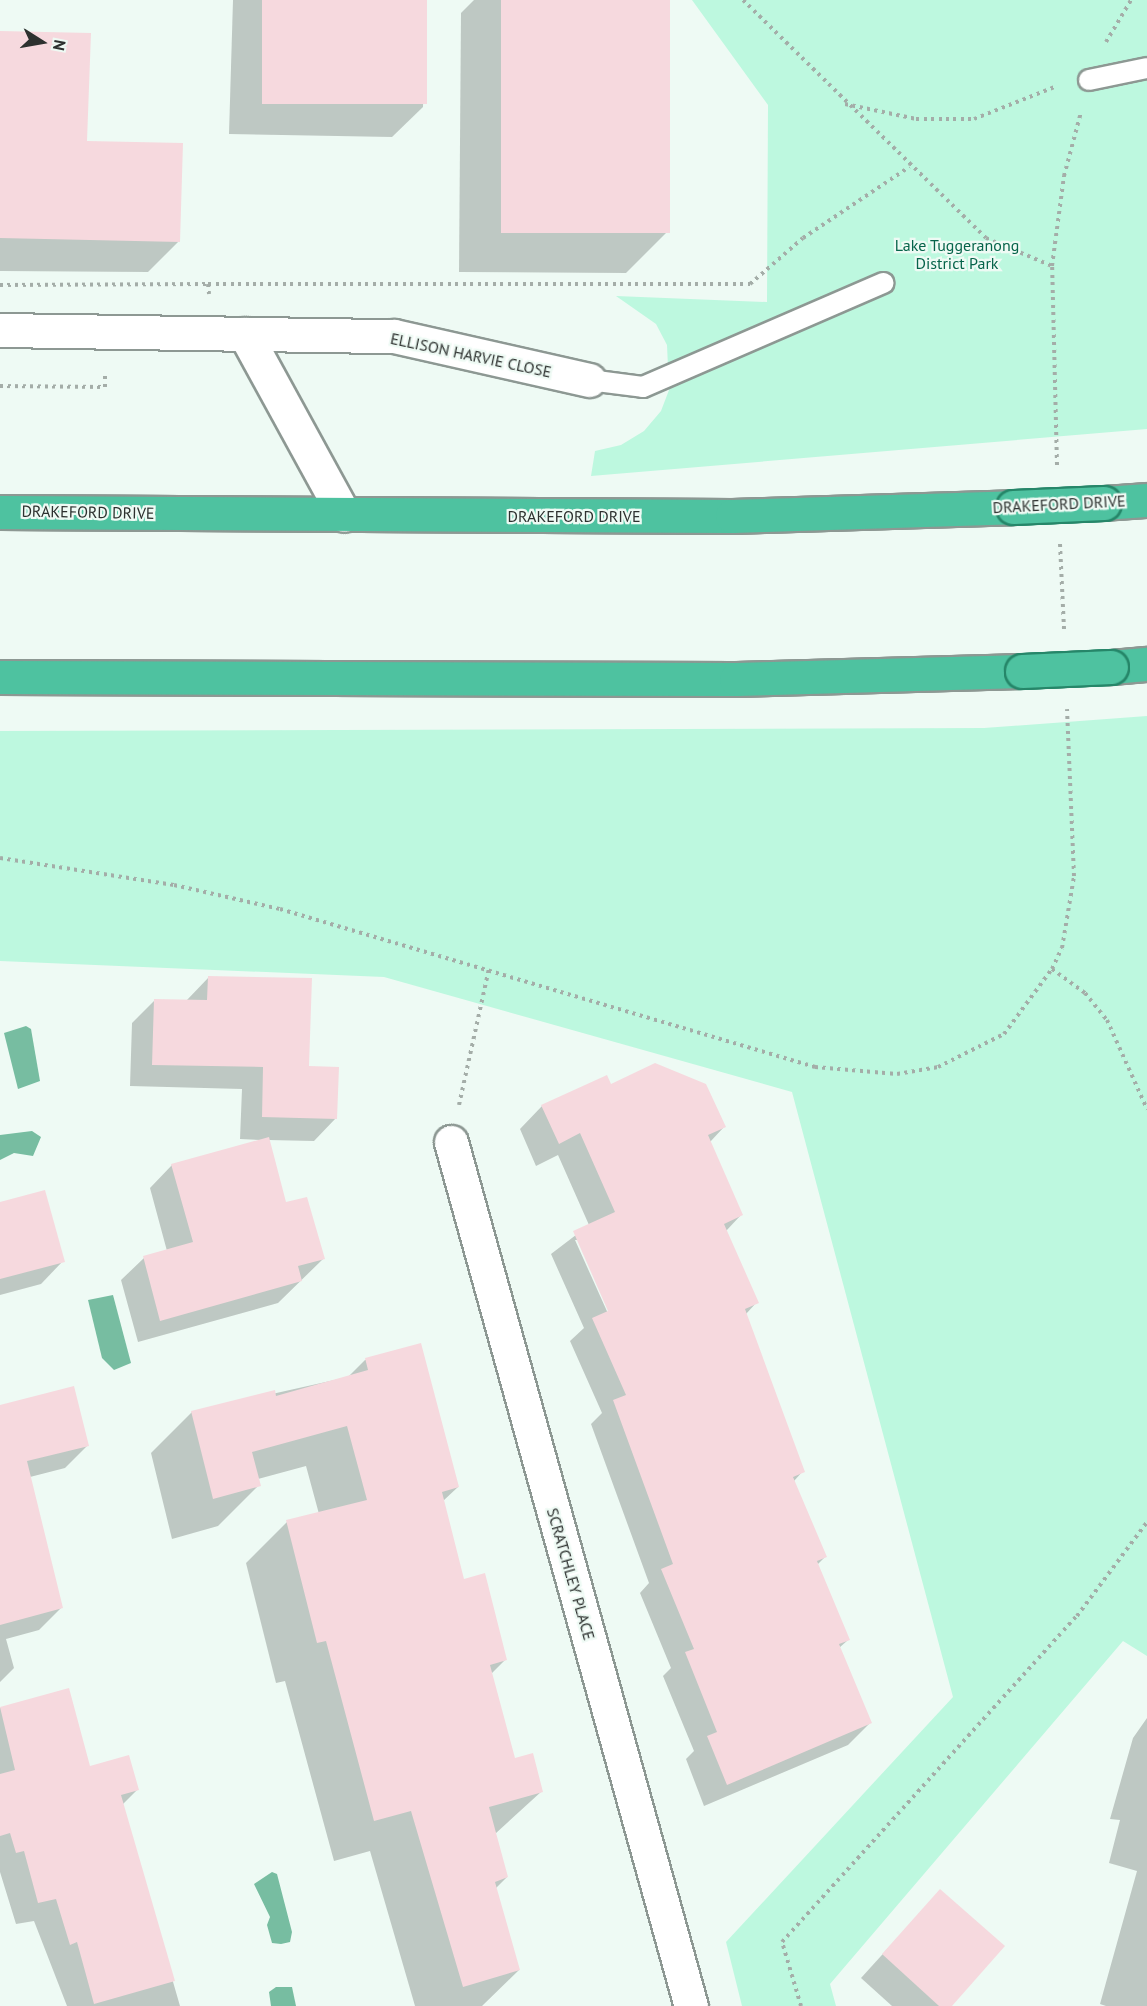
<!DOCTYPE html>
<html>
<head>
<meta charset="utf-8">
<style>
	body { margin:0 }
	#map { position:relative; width:1147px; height:2006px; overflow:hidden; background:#eefaf4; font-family:"PT Sans",sans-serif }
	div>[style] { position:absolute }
	.green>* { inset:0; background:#bdf8df }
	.water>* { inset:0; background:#77bda1 }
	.shadow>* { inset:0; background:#0003 }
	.building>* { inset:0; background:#f6d9de; transform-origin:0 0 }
	.path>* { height:4px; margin-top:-2px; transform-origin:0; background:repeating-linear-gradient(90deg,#a4ada8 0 3px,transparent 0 7.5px) }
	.roads { filter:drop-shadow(2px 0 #8d9893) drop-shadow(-2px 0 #8d9893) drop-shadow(0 2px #8d9893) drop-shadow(0 -2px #8d9893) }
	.service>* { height:20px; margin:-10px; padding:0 10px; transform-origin:10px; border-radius:10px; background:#fff }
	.minor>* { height:33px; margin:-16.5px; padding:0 16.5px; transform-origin:16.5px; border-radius:16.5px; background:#fff }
	.trunk>* { height:33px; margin:-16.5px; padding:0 16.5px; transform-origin:16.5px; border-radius:16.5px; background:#4ec2a0 }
	.bridges { filter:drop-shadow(2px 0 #268669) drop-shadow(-2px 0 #268669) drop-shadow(0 2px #268669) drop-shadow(0 -2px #268669) }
	.trunk-bridge>* { height:33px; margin:-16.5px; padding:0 16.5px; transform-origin:16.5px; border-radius:16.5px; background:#4ec2a0 }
	span { translate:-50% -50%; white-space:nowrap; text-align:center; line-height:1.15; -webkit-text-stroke:4.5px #eefaf4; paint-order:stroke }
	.park-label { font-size:16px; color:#06644a }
	.street-label { font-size:16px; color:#2d312f }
	.north { position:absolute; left:12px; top:12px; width:60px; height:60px; -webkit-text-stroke:4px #eefaf4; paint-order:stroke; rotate:101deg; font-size:16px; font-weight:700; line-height:24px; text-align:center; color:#2d312f }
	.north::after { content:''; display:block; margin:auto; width:21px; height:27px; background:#2d312f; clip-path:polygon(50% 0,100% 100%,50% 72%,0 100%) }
</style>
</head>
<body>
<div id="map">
	<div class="green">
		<div style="clip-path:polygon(692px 0,1147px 0,1147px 429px,591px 476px,595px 451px,621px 445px,644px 431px,661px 411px,669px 390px,667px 345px,656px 324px,616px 296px,767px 302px,768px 105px)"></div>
		<div style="clip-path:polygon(1147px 716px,1147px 1656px,1123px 1641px,830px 1984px,836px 2006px,742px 2006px,726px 1942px,953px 1697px,792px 1092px,384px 977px,0 961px,0 731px,984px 728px)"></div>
	</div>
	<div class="water">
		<div style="clip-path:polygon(26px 1026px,31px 1029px,40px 1081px,18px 1089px,4px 1033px)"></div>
		<div style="clip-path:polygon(32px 1131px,41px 1137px,33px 1156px,14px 1153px,0 1160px,0 1135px)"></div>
		<div style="clip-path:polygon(113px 1295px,131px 1363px,114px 1370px,102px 1358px,88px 1300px)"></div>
		<div style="clip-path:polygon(272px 1872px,277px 1874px,292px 1932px,290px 1942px,281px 1944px,272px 1943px,267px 1925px,270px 1917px,254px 1884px)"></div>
		<div style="clip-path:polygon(276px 1987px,292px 1987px,296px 2006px,271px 2006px,269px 1992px)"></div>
	</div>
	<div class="shadow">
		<div style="clip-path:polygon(233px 0,426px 0,423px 107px,392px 137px,229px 134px)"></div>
		<div style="clip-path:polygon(474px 0,668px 0,666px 233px,626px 273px,459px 272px,461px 13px)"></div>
		<div style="clip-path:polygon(0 32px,86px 143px,179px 241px,148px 272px,0 271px)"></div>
		<div style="clip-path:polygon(209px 977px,308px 1067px,336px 1118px,314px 1141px,268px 1140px,285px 1204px,323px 1259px,278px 1303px,138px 1342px,121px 1280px,144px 1258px,167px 1251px,150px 1188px,172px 1165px,262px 1140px,240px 1139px,242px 1089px,130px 1086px,132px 1023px,154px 1001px,186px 1001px)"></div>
		<div style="clip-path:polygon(evenodd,611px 1086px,724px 1127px,710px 1142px,741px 1215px,726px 1231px,757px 1302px,746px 1314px,803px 1471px,794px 1481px,825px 1557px,817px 1565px,848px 1640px,839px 1648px,870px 1723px,848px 1745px,704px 1806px,686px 1759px,694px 1751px,663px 1676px,671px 1668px,640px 1593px,649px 1583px,591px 1424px,602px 1413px,570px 1341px,584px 1328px,551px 1254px,589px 1225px,558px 1155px,536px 1166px,520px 1129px,542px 1106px,611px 1086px,575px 1240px,579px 1240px,613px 1317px,610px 1318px,575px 1240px)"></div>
		<div style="clip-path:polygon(0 1203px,63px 1261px,41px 1284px,0 1295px)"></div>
		<div style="clip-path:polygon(420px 1345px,458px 1487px,443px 1501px,463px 1580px,505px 1660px,491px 1674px,514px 1759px,542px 1791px,495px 1834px,507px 1877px,495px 1889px,519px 1970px,482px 2006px,415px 2006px,370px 1851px,334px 1861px,285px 1681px,276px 1683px,246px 1563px,287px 1522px,319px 1514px,306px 1466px,258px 1479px,259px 1485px,218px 1526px,172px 1539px,151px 1453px,192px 1412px,348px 1377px,365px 1360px)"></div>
		<div style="clip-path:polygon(0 1407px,87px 1446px,65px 1468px,30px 1477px,61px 1608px,39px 1630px,6px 1639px,14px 1668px,0 1682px)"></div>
		<div style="clip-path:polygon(68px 1690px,89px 1768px,137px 1790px,122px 1805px,180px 2006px,67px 2006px,34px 1921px,16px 1924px,0 1872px,0 1708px)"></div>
		<div style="clip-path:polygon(1147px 1718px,1147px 2006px,1106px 2006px,1100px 2004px,1137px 1871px,1109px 1863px,1120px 1820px,1110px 1819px,1133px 1738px)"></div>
		<div style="clip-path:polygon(940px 1891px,950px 2006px,892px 2006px,861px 1978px)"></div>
	</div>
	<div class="building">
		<div style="left:262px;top:0;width:165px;height:104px"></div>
		<div style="left:501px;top:0;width:169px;height:233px"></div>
		<div style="clip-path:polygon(0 31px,91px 33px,87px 141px,183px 143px,180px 242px,0 238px)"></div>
		<div style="clip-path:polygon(208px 976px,312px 978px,309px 1066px,339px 1067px,337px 1119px,262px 1117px,263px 1067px,152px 1065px,154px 999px,207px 1000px)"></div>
		<div style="clip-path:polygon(655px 1063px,706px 1084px,726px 1127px,708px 1135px,743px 1215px,724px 1224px,759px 1303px,745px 1309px,805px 1472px,793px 1477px,827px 1557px,817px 1561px,850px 1640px,839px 1644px,872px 1723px,727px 1785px,707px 1736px,717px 1732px,685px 1652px,694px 1649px,661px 1569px,673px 1564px,613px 1400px,626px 1395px,592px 1318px,608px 1311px,573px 1231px,615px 1212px,580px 1133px,559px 1144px,541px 1105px,607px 1075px,611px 1084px)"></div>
		<div style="clip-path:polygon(269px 1137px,286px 1202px,307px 1197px,325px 1259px,298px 1266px,302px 1281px,160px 1321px,143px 1256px,193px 1242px,171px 1164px)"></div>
		<div style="clip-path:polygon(45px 1190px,65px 1262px,0 1279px,0 1202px)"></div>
		<div style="clip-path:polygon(421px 1343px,459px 1487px,442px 1492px,464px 1579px,485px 1573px,507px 1660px,490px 1665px,515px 1758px,533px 1753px,543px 1792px,489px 1807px,508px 1877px,495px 1882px,520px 1970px,463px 1987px,411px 1811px,374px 1821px,326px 1641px,317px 1643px,286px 1520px,367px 1500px,347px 1426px,252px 1452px,261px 1486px,213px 1499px,191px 1411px,275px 1390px,276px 1396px,368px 1370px,365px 1358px)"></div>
		<div style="clip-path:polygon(74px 1386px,89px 1446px,27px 1461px,63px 1608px,0 1625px,0 1405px)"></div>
		<div style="clip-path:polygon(69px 1688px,90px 1766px,129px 1755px,139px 1790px,121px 1795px,175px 1981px,94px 2004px,77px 1942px,70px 1945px,56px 1899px,38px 1903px,24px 1851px,16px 1853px,10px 1833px,0 1836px,0 1774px,15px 1770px,0 1707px)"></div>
		<div style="clip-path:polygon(940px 1889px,1005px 1946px,952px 2006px,939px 2006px,882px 1954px)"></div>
	</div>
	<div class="path">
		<div style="left:743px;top:0;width:340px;rotate:44.4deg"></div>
		<div style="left:986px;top:238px;width:72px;rotate:23deg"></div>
		<div style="left:1106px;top:42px;width:49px;rotate:-59.2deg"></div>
		<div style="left:845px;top:104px;width:73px;rotate:11.9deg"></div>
		<div style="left:916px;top:119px;width:58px"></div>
		<div style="left:974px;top:119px;width:89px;rotate:-21.7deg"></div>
		<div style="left:208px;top:284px;width:542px"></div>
		<div style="left:750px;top:284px;width:70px;rotate:-41deg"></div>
		<div style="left:803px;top:238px;width:128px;rotate:-33.8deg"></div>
		<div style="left:0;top:285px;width:208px;rotate:-0.3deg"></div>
		<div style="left:208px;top:284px;width:10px;rotate:84deg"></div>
		<div style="left:0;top:386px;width:105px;rotate:0.5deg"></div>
		<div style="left:105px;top:387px;width:14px;rotate:-90deg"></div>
		<div style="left:1057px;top:465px;width:199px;rotate:-91.4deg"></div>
		<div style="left:1052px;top:266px;width:91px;rotate:-82.4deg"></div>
		<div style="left:1064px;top:176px;width:66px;rotate:-75.1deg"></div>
		<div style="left:1060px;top:544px;width:86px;rotate:87.3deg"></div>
		<div style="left:0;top:858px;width:176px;rotate:8.8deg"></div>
		<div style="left:174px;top:885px;width:109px;rotate:12.8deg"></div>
		<div style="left:280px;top:909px;width:558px;rotate:16.45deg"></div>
		<div style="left:815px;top:1067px;width:82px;rotate:4.9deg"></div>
		<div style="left:897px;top:1074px;width:42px;rotate:-9.7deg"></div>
		<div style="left:938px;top:1067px;width:74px;rotate:-26.6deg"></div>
		<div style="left:1004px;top:1034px;width:81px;rotate:-53.6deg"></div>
		<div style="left:1052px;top:969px;width:23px;rotate:-65deg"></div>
		<div style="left:1062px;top:948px;width:73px;rotate:-80.5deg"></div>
		<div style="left:1074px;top:876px;width:167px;rotate:-92.4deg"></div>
		<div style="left:1052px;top:969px;width:41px;rotate:36deg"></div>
		<div style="left:1085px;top:993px;width:35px;rotate:51deg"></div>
		<div style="left:1107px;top:1020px;width:98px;rotate:65.8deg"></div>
		<div style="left:459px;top:1105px;width:140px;rotate:-77.6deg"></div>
		<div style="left:801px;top:2006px;width:67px;rotate:-106.5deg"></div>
		<div style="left:782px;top:1942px;width:440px;rotate:-47.9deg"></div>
		<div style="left:1077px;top:1616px;width:117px;rotate:-53.3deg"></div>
	</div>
	<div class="roads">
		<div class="service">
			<div style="left:1089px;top:80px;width:59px;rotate:-11.7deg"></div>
			<div style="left:589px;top:380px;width:54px;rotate:7.4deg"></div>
			<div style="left:643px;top:387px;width:262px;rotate:-23.4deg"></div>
		</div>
		<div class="minor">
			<div style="left:0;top:330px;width:394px;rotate:0.9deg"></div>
			<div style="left:394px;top:336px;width:200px;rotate:12.7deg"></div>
			<div style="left:245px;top:334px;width:206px;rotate:61.3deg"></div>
			<div style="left:451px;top:1142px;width:897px;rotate:74.48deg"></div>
		</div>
		<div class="trunk">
			<div style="left:1104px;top:503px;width:43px;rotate:-4deg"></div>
			<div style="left:0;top:512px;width:732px;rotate:0.31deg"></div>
			<div style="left:732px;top:516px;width:281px;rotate:-1.8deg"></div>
			<div style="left:1111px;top:667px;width:36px;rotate:-5deg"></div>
			<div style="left:0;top:677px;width:736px;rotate:0.16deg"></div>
			<div style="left:736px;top:679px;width:286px;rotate:-1.6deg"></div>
		</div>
	</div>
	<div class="bridges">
		<div class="trunk-bridge">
			<div style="left:1013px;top:507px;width:91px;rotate:-2.5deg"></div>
			<div style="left:1022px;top:671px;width:89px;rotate:-2.6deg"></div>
		</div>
	</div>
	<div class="park-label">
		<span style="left:957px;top:254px">Lake Tuggeranong<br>District Park</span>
	</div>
	<div class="street-label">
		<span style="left:471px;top:355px;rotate:12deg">ELLISON HARVIE CLOSE</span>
		<span style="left:1059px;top:504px;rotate:-3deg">DRAKEFORD DRIVE</span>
		<span style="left:88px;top:512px;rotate:1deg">DRAKEFORD DRIVE</span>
		<span style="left:574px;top:516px">DRAKEFORD DRIVE</span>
		<span style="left:571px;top:1574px;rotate:74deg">SCRATCHLEY PLACE</span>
	</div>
	<div class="north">N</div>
</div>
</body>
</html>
